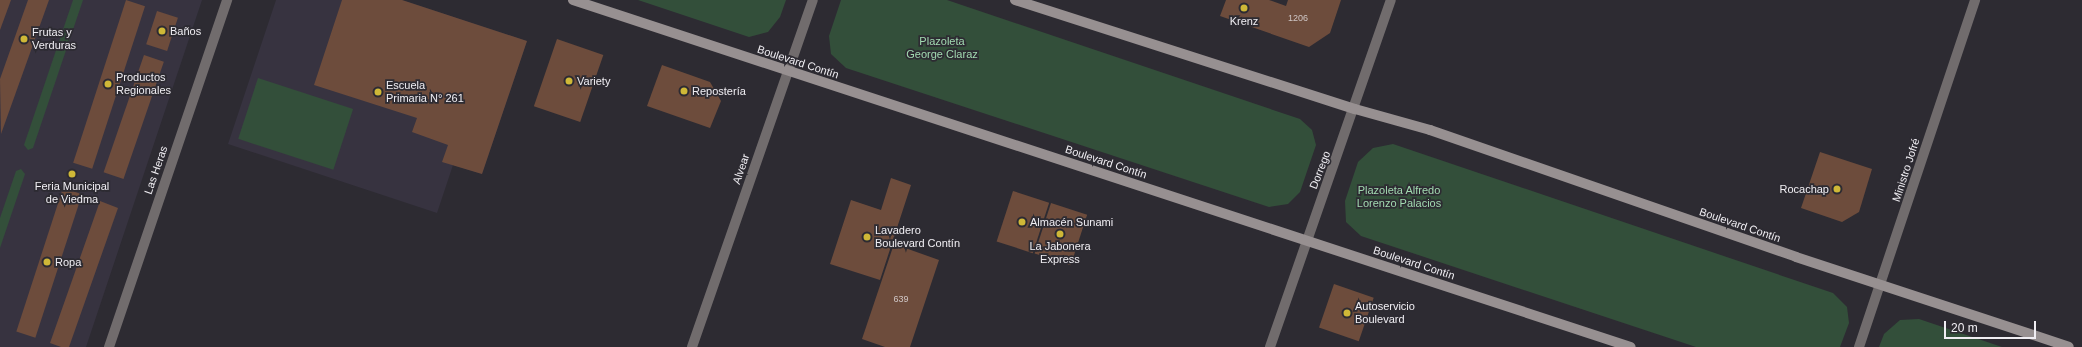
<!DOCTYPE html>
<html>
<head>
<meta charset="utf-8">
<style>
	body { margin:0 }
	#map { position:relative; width:2082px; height:347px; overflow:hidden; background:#2d2b32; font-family:Helvetica,sans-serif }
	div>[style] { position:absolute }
	.built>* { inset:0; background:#373340 }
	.green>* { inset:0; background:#334f3a; transform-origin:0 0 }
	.building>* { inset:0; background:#6d4c3c; transform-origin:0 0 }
	.minor>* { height:10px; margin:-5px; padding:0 5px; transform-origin:5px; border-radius:5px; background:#716c6d }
	.secondary>* { height:10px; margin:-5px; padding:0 5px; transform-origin:5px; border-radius:5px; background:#979091 }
	.dots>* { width:11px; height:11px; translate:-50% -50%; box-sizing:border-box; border:2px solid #2d2b32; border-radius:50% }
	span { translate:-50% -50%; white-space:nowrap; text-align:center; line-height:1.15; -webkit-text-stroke:3.5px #2d2b32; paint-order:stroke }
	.number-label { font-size:9px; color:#cfc6c5 }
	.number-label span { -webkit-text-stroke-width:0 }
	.poi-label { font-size:11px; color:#f0eef3 }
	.left { translate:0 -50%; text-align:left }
	.right { translate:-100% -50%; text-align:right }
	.park-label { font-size:11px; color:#a2dab1 }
	.street-label { font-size:11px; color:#f0eef3 }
	.scale { position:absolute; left:1944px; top:321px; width:92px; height:18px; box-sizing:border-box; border:2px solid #f0eef3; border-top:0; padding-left:5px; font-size:12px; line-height:14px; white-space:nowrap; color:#f0eef3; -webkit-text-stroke:3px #2d2b32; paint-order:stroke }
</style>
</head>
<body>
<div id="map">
	<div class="built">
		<div style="clip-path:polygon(0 0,202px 0,86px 347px,0 347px)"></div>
		<div style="clip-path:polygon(276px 0,402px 0,527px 41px,482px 174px,453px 165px,437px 213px,228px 144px)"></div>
	</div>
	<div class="green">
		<div style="clip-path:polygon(73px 0,83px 0,33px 148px,28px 150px,24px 145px)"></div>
		<div style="clip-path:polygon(638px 0,786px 0,780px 17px,768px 32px,749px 37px)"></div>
		<div style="clip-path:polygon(841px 0,947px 0,1300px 119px,1312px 130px,1316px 145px,1300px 192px,1288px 204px,1269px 207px,846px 68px,831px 54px,829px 36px)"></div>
		<div style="left:258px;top:78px;width:100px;height:64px;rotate:18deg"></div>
		<div style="clip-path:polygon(1393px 144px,1833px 293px,1847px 307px,1849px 323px,1840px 347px,1696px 347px,1361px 236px,1346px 222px,1345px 201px,1358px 162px,1373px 148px)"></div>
		<div style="clip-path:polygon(21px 169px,25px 174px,0 248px,0 218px,16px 171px)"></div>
		<div style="clip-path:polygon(1919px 319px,2002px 347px,1879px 347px,1884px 334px,1900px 320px)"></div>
	</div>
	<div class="building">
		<div style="clip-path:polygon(0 0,11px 0,0 30px)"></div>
		<div style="clip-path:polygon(28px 0,49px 0,1px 134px,0 79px)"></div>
		<div style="left:126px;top:0;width:20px;height:171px;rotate:18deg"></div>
		<div style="clip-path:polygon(342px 0,402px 0,527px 41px,482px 174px,442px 162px,448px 145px,412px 132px,417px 118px,314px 85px)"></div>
		<div style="clip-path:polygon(1226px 0,1269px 0,1286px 6px,1288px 0,1341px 0,1330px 33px,1309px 47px,1220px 16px)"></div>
		<div style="left:157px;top:11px;width:22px;height:35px;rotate:18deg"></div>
		<div style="left:557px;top:39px;width:49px;height:71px;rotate:19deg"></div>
		<div style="left:144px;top:55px;width:21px;height:124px;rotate:19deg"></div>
		<div style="clip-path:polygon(662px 65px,710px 82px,721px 101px,710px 128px,647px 106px)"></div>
		<div style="clip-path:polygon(1820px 152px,1872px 169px,1859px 212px,1842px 222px,1801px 208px)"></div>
		<div style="clip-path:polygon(891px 178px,911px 185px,880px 280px,830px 264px,851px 200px,881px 210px)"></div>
		<div style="left:63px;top:188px;width:20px;height:151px;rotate:18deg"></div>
		<div style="left:1013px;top:191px;width:38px;height:53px;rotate:18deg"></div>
		<div style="clip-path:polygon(100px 201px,118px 208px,69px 347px,61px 347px,50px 343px)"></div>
		<div style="left:1051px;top:203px;width:38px;height:53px;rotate:18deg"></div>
		<div style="clip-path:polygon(894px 244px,939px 260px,910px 347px,885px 347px,862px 339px)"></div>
		<div style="left:1334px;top:284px;width:42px;height:46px;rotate:19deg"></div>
	</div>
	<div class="minor">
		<div style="left:109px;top:347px;width:367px;rotate:-71.2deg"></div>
		<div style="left:692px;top:347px;width:367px;rotate:-70.8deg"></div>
		<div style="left:1270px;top:347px;width:367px;rotate:-70.8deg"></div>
		<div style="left:1859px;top:347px;width:366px;rotate:-71.5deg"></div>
	</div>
	<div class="secondary">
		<div style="left:573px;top:0;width:1113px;rotate:18.16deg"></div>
		<div style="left:1015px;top:0;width:357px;rotate:17.8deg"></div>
		<div style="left:1355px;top:109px;width:78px;rotate:15.6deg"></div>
		<div style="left:1430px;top:130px;width:387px;rotate:19.1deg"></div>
		<div style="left:1796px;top:257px;width:287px;rotate:18.2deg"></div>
	</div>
	<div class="dots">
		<div style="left:1244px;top:8px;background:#cfb837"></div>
		<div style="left:162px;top:31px;background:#cfb837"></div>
		<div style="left:24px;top:39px;background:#cfb837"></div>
		<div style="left:569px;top:81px;background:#cfb837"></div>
		<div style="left:108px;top:84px;background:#cfb837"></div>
		<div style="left:684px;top:91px;background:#cfb837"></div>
		<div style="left:378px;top:92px;background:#cfb837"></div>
		<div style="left:72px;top:174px;background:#cfb837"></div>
		<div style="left:1837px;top:189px;background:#cfb837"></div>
		<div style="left:1022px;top:222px;background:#cfb837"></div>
		<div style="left:1060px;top:234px;background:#cfb837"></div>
		<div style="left:867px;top:237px;background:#cfb837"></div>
		<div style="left:47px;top:262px;background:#cfb837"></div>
		<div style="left:1347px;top:313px;background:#cfb837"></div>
	</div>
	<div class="number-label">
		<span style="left:1298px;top:18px">1206</span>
		<span style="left:901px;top:299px">639</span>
	</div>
	<div class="poi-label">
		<span style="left:1244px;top:21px">Krenz</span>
		<span class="left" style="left:170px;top:31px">Baños</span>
		<span class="left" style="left:32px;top:39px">Frutas y<br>Verduras</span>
		<span class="left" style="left:116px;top:84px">Productos<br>Regionales</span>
		<span class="left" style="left:577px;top:81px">Variety</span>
		<span class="left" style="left:386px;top:92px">Escuela<br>Primaria N° 261</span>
		<span class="left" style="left:692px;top:91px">Repostería</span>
		<span style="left:72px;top:193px">Feria Municipal<br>de Viedma</span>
		<span class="right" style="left:1829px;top:189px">Rocachap</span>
		<span class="left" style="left:1030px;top:222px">Almacén Sunami</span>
		<span class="left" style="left:875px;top:237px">Lavadero<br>Boulevard Contín</span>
		<span style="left:1060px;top:253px">La Jabonera<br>Express</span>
		<span class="left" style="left:55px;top:262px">Ropa</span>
		<span class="left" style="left:1355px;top:313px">Autoservicio<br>Boulevard</span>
	</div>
	<div class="park-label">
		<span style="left:942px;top:48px">Plazoleta<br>George Claraz</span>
		<span style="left:1399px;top:197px">Plazoleta Alfredo<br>Lorenzo Palacios</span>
	</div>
	<div class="street-label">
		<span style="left:798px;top:62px;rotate:18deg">Boulevard Contín</span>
		<span style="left:1106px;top:162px;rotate:18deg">Boulevard Contín</span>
		<span style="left:741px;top:169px;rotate:-71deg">Alvear</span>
		<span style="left:156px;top:170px;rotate:-71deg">Las Heras</span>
		<span style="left:1320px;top:170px;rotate:-69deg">Dorrego</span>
		<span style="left:1906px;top:170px;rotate:-72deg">Ministro Jofré</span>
		<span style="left:1740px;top:225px;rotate:19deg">Boulevard Contín</span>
		<span style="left:1414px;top:263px;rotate:18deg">Boulevard Contín</span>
	</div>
	<div class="scale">20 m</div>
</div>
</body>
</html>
